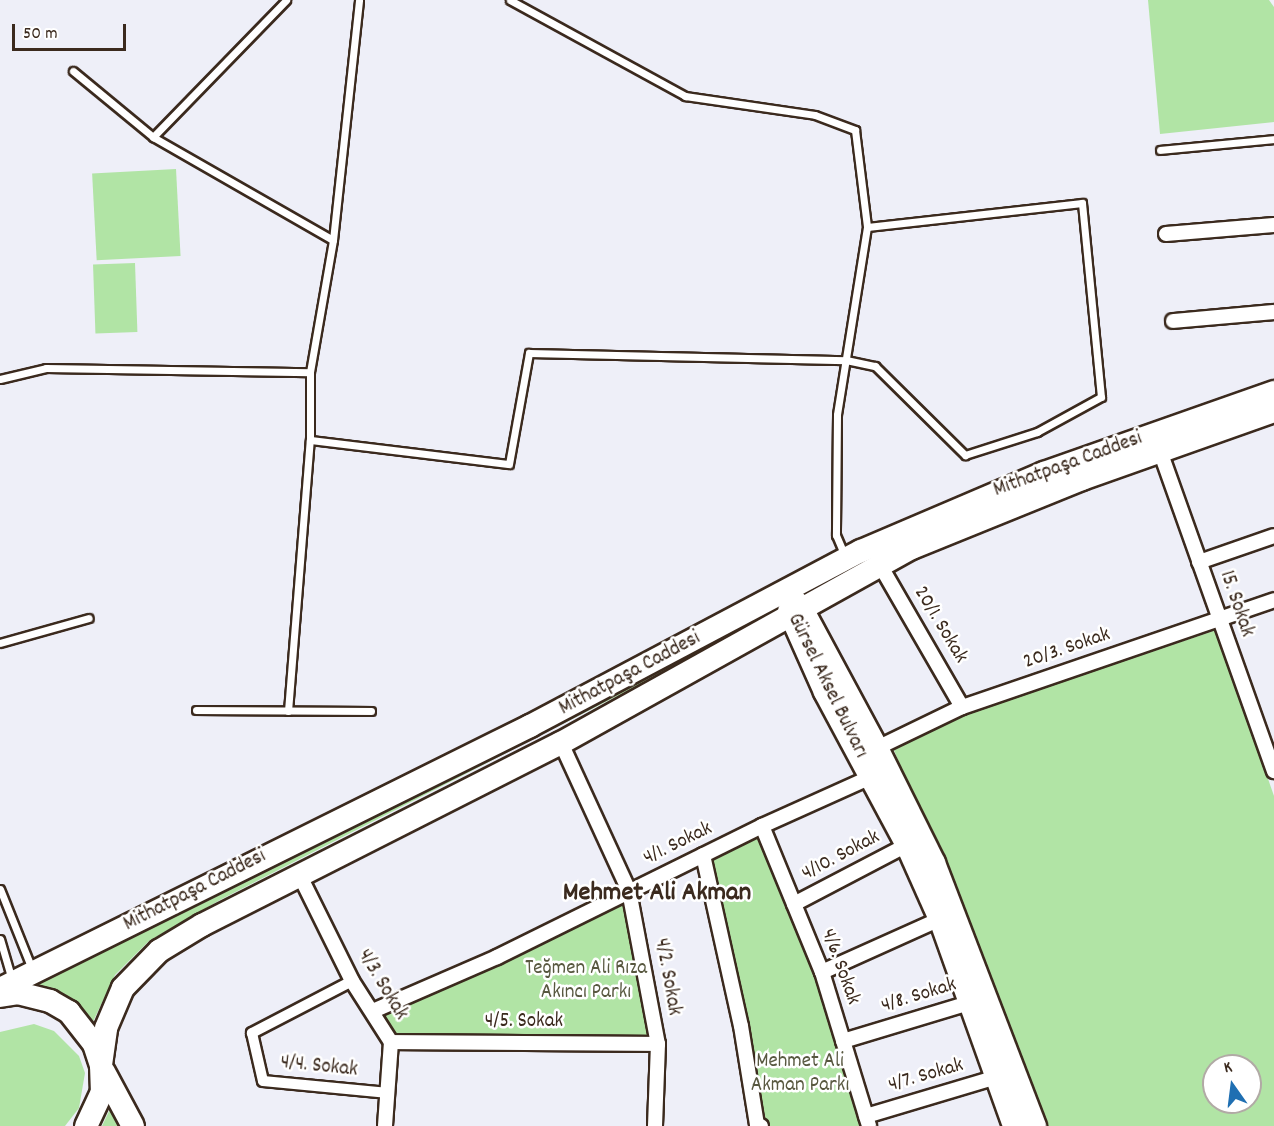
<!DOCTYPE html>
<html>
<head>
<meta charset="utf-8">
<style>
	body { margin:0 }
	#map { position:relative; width:1274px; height:1126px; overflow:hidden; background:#eeeff8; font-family:Dekko,sans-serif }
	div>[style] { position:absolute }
	.green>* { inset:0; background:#b1e4a5; transform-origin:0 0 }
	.roads { filter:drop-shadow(2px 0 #3b2a1e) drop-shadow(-2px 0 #3b2a1e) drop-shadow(0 2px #3b2a1e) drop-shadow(0 -2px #3b2a1e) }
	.service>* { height:7px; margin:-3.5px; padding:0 3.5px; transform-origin:3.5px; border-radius:3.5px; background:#fff }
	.pedestrian>* { height:10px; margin:-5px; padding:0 5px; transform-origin:5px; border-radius:5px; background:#fff }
	.minor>* { height:14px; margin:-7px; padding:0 7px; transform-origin:7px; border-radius:7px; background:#fff }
	.primary>* { height:22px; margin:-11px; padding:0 11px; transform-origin:11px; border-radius:11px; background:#fff }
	span { translate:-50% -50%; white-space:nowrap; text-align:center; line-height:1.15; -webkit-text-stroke:5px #fff; paint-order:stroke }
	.street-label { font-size:21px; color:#3b2a1e }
	.park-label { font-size:21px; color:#585840 }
	.district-label { font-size:27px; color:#3b2a1e; font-weight:700 }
	.north { position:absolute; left:1202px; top:1054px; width:60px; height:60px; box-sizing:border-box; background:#fff; border:2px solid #b1aaa5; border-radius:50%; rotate:346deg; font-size:16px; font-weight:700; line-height:24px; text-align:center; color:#3b2a1e }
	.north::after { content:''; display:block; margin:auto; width:21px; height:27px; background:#1f6fb2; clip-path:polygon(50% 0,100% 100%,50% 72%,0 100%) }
	.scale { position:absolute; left:12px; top:24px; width:114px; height:27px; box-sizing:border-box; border:3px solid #3b2a1e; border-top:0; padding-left:8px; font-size:18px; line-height:21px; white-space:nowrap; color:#3b2a1e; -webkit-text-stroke:4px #fff; paint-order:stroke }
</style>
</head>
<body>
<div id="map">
	<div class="green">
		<div style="clip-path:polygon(1148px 0,1269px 0,1274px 7px,1274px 122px,1160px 134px)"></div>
		<div style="left:176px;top:169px;width:87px;height:84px;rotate:87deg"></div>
		<div style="left:135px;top:263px;width:69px;height:42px;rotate:88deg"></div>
		<div style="clip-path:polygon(770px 606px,777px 614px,220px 900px,149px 941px,115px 975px,91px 1026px,71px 1004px,36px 985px)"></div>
		<div style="clip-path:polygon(evenodd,1216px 630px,1274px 796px,1274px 1126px,1034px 1126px,1016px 1060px,890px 740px,1216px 630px,1214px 1066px,1250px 1066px,1250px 1102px,1214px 1102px,1214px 1066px)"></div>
		<div style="clip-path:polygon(762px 826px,822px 972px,869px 1126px,762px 1126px,703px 855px)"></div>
		<div style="clip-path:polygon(629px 891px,658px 1044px,391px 1042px,373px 1011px)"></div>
		<div style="clip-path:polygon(34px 1024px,54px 1031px,79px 1056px,85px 1073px,79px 1108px,65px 1126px,0 1126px,0 1032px)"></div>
		<div style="clip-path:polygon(110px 1109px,123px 1126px,102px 1126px)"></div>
	</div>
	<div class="roads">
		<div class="service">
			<div style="left:510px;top:0;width:200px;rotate:28.7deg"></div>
			<div style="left:685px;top:96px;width:131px;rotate:8.3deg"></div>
			<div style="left:815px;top:115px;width:43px;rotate:20.6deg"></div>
			<div style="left:855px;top:130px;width:98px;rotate:82.9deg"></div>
			<div style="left:867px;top:227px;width:190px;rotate:99.1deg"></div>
			<div style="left:837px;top:415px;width:120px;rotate:90.5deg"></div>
			<div style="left:836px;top:535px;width:23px;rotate:67deg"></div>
			<div style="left:73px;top:71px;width:104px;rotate:39.5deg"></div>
			<div style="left:153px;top:137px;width:207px;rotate:29.8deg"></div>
			<div style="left:153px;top:137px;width:191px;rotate:-45.8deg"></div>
			<div style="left:1160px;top:150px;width:115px;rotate:-5.5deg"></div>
			<div style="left:0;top:379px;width:47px;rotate:-13.4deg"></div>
			<div style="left:46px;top:368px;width:264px;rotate:0.9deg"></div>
			<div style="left:310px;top:440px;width:200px;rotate:6.9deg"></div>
			<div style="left:509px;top:464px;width:113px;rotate:-79.8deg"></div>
			<div style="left:529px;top:353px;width:317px;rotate:1.3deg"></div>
			<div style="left:846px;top:360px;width:30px;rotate:12deg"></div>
			<div style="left:875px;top:366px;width:127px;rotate:44.7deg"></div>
			<div style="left:965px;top:455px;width:76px;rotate:-17.7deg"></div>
			<div style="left:1037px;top:432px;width:73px;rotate:-28.7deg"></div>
			<div style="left:1101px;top:397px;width:195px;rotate:-95.6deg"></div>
			<div style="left:1082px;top:203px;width:216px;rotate:173.6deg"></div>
			<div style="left:0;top:643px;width:92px;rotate:-15.7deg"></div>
			<div style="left:196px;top:710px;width:175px;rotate:0.3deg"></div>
			<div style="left:288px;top:711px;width:272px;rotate:-85.4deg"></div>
			<div style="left:310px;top:440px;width:68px;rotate:-90deg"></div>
			<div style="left:310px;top:372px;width:134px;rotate:-80.1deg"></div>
			<div style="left:333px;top:240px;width:241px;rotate:-83.8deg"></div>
			<div style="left:0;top:889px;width:86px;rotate:68.2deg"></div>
			<div style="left:0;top:939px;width:43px;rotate:73.7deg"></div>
		</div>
		<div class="pedestrian">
			<div style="left:352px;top:981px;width:113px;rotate:152.5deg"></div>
			<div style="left:252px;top:1033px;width:49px;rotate:77.1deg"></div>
			<div style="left:263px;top:1081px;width:126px;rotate:5.5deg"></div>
		</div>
		<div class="minor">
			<div style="left:1166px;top:234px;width:108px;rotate:-4.8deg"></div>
			<div style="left:1173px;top:321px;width:101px;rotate:-5.1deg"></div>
			<div style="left:1160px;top:451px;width:340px;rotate:70.4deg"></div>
			<div style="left:1199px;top:562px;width:79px;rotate:-19.1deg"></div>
			<div style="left:880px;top:565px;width:164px;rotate:60deg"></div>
			<div style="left:561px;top:743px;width:163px;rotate:65.3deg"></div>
			<div style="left:629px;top:891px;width:156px;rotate:79.3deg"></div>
			<div style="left:658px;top:1044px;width:82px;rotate:92.1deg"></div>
			<div style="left:877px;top:748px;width:94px;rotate:-25.8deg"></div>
			<div style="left:962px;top:707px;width:330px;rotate:-18.9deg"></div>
			<div style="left:762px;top:826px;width:158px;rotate:67.7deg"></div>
			<div style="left:822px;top:972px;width:161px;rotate:73deg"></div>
			<div style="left:703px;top:855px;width:175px;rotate:77.5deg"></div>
			<div style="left:741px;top:1026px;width:100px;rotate:80.8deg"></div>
			<div style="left:757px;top:1125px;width:4px;rotate:14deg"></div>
			<div style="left:299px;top:874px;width:119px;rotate:63.6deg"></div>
			<div style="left:352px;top:981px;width:72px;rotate:57.4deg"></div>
			<div style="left:391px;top:1042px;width:84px;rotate:94.1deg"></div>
			<div style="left:794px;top:904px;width:127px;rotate:-27.6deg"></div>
			<div style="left:822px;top:972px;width:129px;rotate:-24.2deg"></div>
			<div style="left:373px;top:1011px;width:135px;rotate:-23.5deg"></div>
			<div style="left:497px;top:957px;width:296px;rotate:-26.3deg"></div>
			<div style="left:762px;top:826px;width:120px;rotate:-24.2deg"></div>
			<div style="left:843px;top:1041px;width:135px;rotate:-16.8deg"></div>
			<div style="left:391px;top:1042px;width:267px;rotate:0.4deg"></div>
			<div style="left:866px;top:1116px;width:137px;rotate:-16.6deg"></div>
		</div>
		<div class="primary">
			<div style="left:791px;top:597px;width:14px;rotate:45deg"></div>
			<div style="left:801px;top:607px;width:160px;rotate:61.7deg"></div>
			<div style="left:877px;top:748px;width:128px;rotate:63.6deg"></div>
			<div style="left:934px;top:863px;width:282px;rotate:69deg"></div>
			<div style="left:789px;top:611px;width:89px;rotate:66deg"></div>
			<div style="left:825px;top:692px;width:174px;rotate:61.8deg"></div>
			<div style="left:907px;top:845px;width:81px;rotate:66deg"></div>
			<div style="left:940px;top:919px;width:220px;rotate:70.3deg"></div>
			<div style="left:0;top:989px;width:592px;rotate:-26.39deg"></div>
			<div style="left:530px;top:726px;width:374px;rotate:-27.9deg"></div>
			<div style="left:861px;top:551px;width:199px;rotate:-23.1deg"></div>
			<div style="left:1044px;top:473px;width:244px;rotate:-19.4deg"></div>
			<div style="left:0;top:996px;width:18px;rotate:-9deg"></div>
			<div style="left:18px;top:993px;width:33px;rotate:14deg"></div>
			<div style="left:50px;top:1001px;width:22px;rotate:30deg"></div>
			<div style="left:69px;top:1012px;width:41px;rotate:52deg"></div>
			<div style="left:94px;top:1044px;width:22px;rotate:72deg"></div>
			<div style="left:101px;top:1065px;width:27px;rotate:88deg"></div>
			<div style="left:102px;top:1092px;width:38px;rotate:115deg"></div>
			<div style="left:101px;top:1065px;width:37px;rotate:-82deg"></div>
			<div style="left:106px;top:1028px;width:43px;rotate:-67deg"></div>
			<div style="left:123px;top:988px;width:52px;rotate:-45.8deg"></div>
			<div style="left:159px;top:951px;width:50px;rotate:-31.2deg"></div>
			<div style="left:202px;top:925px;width:402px;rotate:-26.9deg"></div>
			<div style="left:561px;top:743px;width:402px;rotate:-29.1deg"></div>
			<div style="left:912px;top:548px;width:183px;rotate:-22.1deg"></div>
			<div style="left:1082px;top:479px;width:204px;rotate:-19.5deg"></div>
			<div style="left:104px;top:1072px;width:61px;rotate:61.8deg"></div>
		</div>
	</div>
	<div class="street-label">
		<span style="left:1068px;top:465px;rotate:-20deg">Mithatpaşa Caddesi</span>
		<span style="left:1236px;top:604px;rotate:71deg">15. Sokak</span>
		<span style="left:940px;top:625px;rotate:59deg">20/1. Sokak</span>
		<span style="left:1067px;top:649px;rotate:-19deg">20/3. Sokak</span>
		<span style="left:630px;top:674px;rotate:-28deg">Mithatpaşa Caddesi</span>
		<span style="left:827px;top:686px;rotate:64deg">Gürsel Aksel Bulvarı</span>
		<span style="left:678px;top:844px;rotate:-26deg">4/1. Sokak</span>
		<span style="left:841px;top:856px;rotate:-28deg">4/10. Sokak</span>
		<span style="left:195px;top:891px;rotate:-27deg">Mithatpaşa Caddesi</span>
		<span style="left:840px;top:967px;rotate:70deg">4/6. Sokak</span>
		<span style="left:667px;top:977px;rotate:80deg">4/2. Sokak</span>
		<span style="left:382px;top:985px;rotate:59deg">4/3. Sokak</span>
		<span style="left:919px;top:996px;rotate:-17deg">4/8. Sokak</span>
		<span style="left:524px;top:1022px">4/5. Sokak</span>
		<span style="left:319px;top:1067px;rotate:6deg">4/4. Sokak</span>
		<span style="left:926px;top:1076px;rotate:-16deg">4/7. Sokak</span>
	</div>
	<div class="park-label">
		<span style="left:586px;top:981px">Teğmen Ali Rıza<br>Akıncı Parkı</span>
		<span style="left:800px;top:1074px">Mehmet Ali<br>Akman Parkı</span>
	</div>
	<div class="district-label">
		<span style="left:657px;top:894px">Mehmet Ali Akman</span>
	</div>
	<div class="north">K</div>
	<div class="scale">50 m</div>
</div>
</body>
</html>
